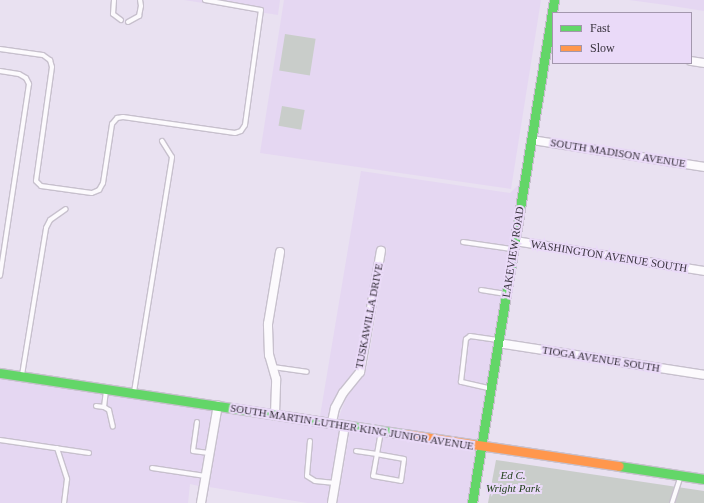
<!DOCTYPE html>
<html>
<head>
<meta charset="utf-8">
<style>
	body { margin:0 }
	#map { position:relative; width:704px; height:503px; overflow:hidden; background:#e9e1f1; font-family:"Times New Roman",serif }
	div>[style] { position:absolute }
	.built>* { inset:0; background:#e5d7f2 }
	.green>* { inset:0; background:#c9cdca; transform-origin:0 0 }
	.roads { filter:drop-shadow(1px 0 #c7c0cd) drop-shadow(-1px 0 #c7c0cd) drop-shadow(0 1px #c7c0cd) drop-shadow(0 -1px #c7c0cd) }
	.lane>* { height:4px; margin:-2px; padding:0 2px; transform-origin:2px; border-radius:2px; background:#fcfafd }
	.street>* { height:8px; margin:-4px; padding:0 4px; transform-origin:4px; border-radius:4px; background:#fcfafd }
	.fast>* { height:9px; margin:-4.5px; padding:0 4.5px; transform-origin:4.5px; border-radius:4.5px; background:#63d668 }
	.slow>* { height:9px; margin:-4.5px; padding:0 4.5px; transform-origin:4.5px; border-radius:4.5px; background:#ff974d }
	span { translate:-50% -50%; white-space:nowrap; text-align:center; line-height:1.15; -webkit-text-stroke:4px #eadaf8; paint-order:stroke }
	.street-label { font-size:11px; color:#38323d }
	.park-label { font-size:11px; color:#193a12; font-style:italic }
	.legend { position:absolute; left:552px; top:12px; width:140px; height:52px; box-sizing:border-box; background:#eadaf8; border:1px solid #a397ad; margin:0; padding:5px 7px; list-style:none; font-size:12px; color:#38323d }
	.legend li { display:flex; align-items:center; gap:8px; height:20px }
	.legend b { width:20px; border:1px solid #a397ad }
</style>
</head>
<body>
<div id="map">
	<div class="built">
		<div style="clip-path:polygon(184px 0,280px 0,278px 15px)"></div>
		<div style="clip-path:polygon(284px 0,541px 0,511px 189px,260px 153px)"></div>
		<div style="clip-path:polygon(629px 0,704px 0,704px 11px,666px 5px)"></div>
		<div style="clip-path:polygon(361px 171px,510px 193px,519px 184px,478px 442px,338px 419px,347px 396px,365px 373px,368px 362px,387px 248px,377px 246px,355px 370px,339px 391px,328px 417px,320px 416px)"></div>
		<div style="clip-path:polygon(0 377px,212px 409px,199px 486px,190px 484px,188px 503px,0 503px)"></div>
		<div style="clip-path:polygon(222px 410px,340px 428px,327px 503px,307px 503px,209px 487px)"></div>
		<div style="clip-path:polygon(350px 430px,476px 451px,467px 503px,337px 503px)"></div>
	</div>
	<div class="green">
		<div style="left:285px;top:34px;width:31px;height:37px;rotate:9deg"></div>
		<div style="left:282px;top:106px;width:23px;height:20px;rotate:10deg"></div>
		<div style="clip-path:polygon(496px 460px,704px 491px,704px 503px,488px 503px)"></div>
	</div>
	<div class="roads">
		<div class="lane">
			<div style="left:114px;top:0;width:14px;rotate:94deg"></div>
			<div style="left:113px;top:14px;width:10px;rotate:37deg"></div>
			<div style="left:128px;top:22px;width:13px;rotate:-29deg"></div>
			<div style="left:139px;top:16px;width:10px;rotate:-79deg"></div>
			<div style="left:141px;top:6px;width:6px;rotate:-99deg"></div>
			<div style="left:0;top:49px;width:43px;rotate:7.9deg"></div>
			<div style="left:43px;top:55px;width:9px;rotate:36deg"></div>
			<div style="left:50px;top:60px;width:7px;rotate:74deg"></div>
			<div style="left:52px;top:67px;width:115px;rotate:98deg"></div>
			<div style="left:36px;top:181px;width:7px;rotate:45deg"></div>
			<div style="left:41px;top:186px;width:51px;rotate:7.8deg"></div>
			<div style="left:92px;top:193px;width:8px;rotate:-23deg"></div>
			<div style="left:99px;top:190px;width:8px;rotate:-60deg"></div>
			<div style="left:103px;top:183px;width:60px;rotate:-81.3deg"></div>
			<div style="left:112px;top:124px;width:8px;rotate:-50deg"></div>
			<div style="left:117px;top:118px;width:6px;rotate:-9deg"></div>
			<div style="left:123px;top:117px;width:113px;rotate:8.1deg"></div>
			<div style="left:235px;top:133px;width:6px;rotate:-18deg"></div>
			<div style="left:241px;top:131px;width:7px;rotate:-56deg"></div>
			<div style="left:245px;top:125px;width:116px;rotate:-82.1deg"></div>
			<div style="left:261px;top:10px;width:57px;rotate:-169.9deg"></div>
			<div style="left:0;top:71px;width:19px;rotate:9deg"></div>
			<div style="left:19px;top:74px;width:8px;rotate:30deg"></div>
			<div style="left:26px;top:78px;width:7px;rotate:63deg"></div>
			<div style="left:29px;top:84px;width:194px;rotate:98.6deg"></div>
			<div style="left:463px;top:242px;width:49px;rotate:8.3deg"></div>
			<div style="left:481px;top:290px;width:25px;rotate:9deg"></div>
			<div style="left:273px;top:367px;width:34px;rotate:8deg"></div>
			<div style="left:22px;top:375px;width:149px;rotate:-80.7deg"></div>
			<div style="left:46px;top:228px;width:9px;rotate:-63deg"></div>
			<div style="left:50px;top:220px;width:19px;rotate:-35deg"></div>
			<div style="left:488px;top:388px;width:28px;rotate:-167deg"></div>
			<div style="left:461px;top:382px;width:43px;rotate:-83.4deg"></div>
			<div style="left:466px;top:339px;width:5px;rotate:-37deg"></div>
			<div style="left:470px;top:336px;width:28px;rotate:8deg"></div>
			<div style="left:134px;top:392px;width:238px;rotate:-80.8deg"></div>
			<div style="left:172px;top:157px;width:19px;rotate:-122deg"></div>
			<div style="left:96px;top:406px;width:8px;rotate:7deg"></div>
			<div style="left:104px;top:407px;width:16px;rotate:-83deg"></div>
			<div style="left:104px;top:407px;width:6px;rotate:31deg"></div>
			<div style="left:109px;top:410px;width:17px;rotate:77deg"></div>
			<div style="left:197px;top:422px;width:29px;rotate:98deg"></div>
			<div style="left:193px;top:451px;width:16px;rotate:7deg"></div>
			<div style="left:0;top:440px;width:90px;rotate:8.3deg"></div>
			<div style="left:310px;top:441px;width:35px;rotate:95deg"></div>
			<div style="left:307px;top:476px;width:9px;rotate:32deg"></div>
			<div style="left:315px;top:481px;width:20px;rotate:6deg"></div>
			<div style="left:57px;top:448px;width:33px;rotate:72deg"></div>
			<div style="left:67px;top:479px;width:24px;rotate:97deg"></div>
			<div style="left:356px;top:451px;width:21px;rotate:8deg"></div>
			<div style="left:377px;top:454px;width:22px;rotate:100deg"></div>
			<div style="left:373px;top:476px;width:28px;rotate:10deg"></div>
			<div style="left:401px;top:481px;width:22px;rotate:-82deg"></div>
			<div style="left:404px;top:459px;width:27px;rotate:-170deg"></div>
			<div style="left:377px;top:454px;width:23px;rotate:-80deg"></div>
			<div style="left:152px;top:468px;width:54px;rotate:8.6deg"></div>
			<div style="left:672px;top:503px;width:28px;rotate:-72deg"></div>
		</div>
		<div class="street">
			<div style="left:691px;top:61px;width:13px;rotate:9deg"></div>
			<div style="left:532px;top:140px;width:174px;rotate:8.9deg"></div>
			<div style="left:515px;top:241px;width:191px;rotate:9deg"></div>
			<div style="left:498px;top:343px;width:208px;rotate:8.8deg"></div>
			<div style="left:275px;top:414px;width:35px;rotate:-88deg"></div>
			<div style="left:276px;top:379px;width:25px;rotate:-106deg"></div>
			<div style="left:269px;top:355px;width:31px;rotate:-92deg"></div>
			<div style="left:268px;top:324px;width:73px;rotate:-80.5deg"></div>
			<div style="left:332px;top:422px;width:14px;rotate:-78deg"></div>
			<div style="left:335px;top:408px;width:17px;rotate:-62deg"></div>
			<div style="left:343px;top:393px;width:27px;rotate:-51deg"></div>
			<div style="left:360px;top:372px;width:123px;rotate:-80.2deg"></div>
			<div style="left:201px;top:503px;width:99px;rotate:-80.2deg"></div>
			<div style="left:332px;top:503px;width:79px;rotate:-80.5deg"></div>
		</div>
		<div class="fast">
			<div style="left:0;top:373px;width:410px;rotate:8.6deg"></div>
			<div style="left:619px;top:466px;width:86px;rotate:8.7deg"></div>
			<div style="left:472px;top:503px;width:510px;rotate:-80.74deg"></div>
		</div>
		<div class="slow">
			<div style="left:405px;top:434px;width:216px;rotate:8.5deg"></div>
		</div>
	</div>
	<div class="street-label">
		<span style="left:618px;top:153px;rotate:9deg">SOUTH MADISON AVENUE</span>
		<span style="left:513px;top:252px;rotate:-81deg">LAKEVIEW ROAD</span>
		<span style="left:609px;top:256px;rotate:9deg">WASHINGTON AVENUE SOUTH</span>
		<span style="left:369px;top:316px;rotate:-79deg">TUSKAWILLA DRIVE</span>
		<span style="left:601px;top:359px;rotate:9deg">TIOGA AVENUE SOUTH</span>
		<span style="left:352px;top:427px;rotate:9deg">SOUTH MARTIN LUTHER KING JUNIOR AVENUE</span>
	</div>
	<div class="park-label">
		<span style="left:513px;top:482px">Ed C.<br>Wright Park</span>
	</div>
	<ul class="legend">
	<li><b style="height:5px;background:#63d668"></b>Fast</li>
	<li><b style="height:5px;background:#ff974d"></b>Slow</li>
	</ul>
</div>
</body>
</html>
